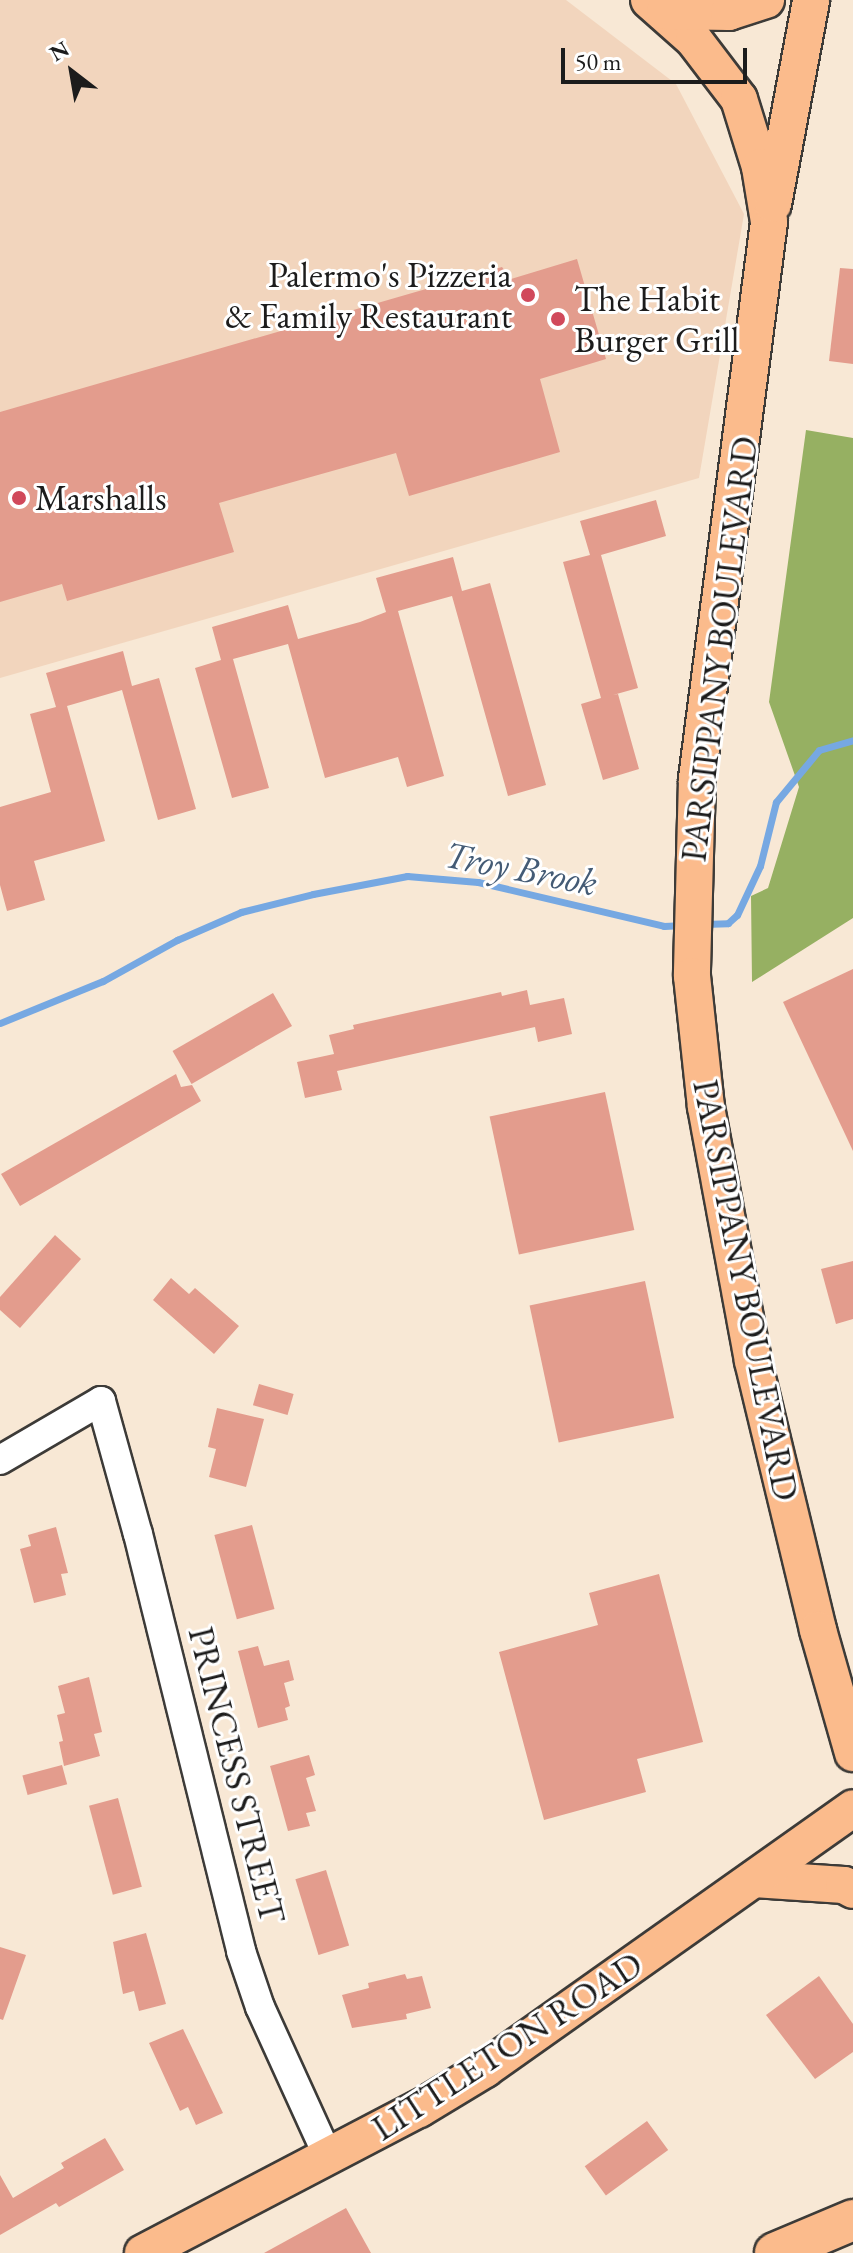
<!DOCTYPE html>
<html>
<head>
<meta charset="utf-8">
<style>
	body { margin:0 }
	#map { position:relative; width:853px; height:2253px; overflow:hidden; background:#f8e8d5; font-family:"EB Garamond",serif }
	div>[style] { position:absolute }
	.built>* { inset:0; background:#f2d5bd }
	.forest>* { inset:0; background:#96b062 }
	.stream>* { height:7px; margin:-3.5px; padding:0 3.5px; transform-origin:3.5px; border-radius:3.5px; background:#76a8e2 }
	.building>* { inset:0; background:#e39c8d; transform-origin:0 0 }
	.roads { filter:drop-shadow(2px 0 #3d3b38) drop-shadow(-2px 0 #3d3b38) drop-shadow(0 2px #3d3b38) drop-shadow(0 -2px #3d3b38) }
	.minor>* { height:28px; margin:-14px; padding:0 14px; transform-origin:14px; border-radius:14px; background:#fff }
	.major>* { height:36px; margin:-18px; padding:0 18px; transform-origin:18px; border-radius:18px; background:#fbbb8c }
	.highway>* { height:40px; margin:-20px; padding:0 20px; transform-origin:20px; border-radius:20px; background:#fbbb8c }
	.dots>* { width:22px; height:22px; translate:-50% -50%; box-sizing:border-box; border:4px solid #fff; border-radius:50% }
	span { translate:-50% -50%; white-space:nowrap; text-align:center; line-height:1.15; -webkit-text-stroke:6px #fff; paint-order:stroke }
	.poi-label { font-size:36px; color:#1c1c1c }
	.right { translate:-100% -50%; text-align:right }
	.left { translate:0 -50%; text-align:left }
	.street-label { font-size:36px; color:#1c1c1c }
	.water-label { font-size:38px; color:#445b75; font-style:italic }
	.north { position:absolute; left:32px; top:32px; width:80px; height:80px; -webkit-text-stroke:6px #fff; paint-order:stroke; rotate:329deg; font-size:22px; font-weight:700; line-height:32px; text-align:center; color:#1c1c1c }
	.north::after { content:''; display:block; margin:auto; width:28px; height:36px; background:#1c1c1c; clip-path:polygon(50% 0,100% 100%,50% 72%,0 100%) }
	.scale { position:absolute; left:561px; top:48px; width:186px; height:36px; box-sizing:border-box; border:4px solid #1c1c1c; border-top:0; padding-left:10px; font-size:24px; line-height:28px; white-space:nowrap; color:#1c1c1c; -webkit-text-stroke:6px #fff; paint-order:stroke }
</style>
</head>
<body>
<div id="map">
	<div class="built">
		<div style="clip-path:polygon(0 0,566px 0,676px 84px,744px 214px,699px 478px,0 678px)"></div>
	</div>
	<div class="forest">
		<div style="clip-path:polygon(806px 430px,853px 438px,853px 918px,752px 982px,751px 896px,768px 888px,799px 787px,769px 702px)"></div>
	</div>
	<div class="stream">
		<div style="left:704px;top:924px;width:24px;rotate:-2deg"></div>
		<div style="left:728px;top:923px;width:12px;rotate:-42deg"></div>
		<div style="left:737px;top:915px;width:54px;rotate:-64.9deg"></div>
		<div style="left:760px;top:866px;width:66px;rotate:-76deg"></div>
		<div style="left:776px;top:802px;width:67px;rotate:-50.4deg"></div>
		<div style="left:819px;top:750px;width:35px;rotate:-16deg"></div>
		<div style="left:0;top:1023px;width:111px;rotate:-22.2deg"></div>
		<div style="left:103px;top:981px;width:85px;rotate:-29deg"></div>
		<div style="left:177px;top:940px;width:70px;rotate:-23.6deg"></div>
		<div style="left:241px;top:912px;width:74px;rotate:-14deg"></div>
		<div style="left:313px;top:894px;width:96px;rotate:-10.8deg"></div>
		<div style="left:407px;top:876px;width:71px;rotate:4.8deg"></div>
		<div style="left:478px;top:882px;width:191px;rotate:13.3deg"></div>
		<div style="left:664px;top:926px;width:20px;rotate:-3deg"></div>
	</div>
	<div class="building">
		<div style="clip-path:polygon(577px 259px,606px 359px,540px 379px,560px 452px,409px 496px,396px 453px,219px 503px,234px 552px,67px 601px,62px 584px,0 602px,0 412px,502px 267px,511px 279px)"></div>
		<div style="clip-path:polygon(840px 268px,853px 269px,853px 364px,829px 361px)"></div>
		<div style="clip-path:polygon(656px 500px,666px 536px,601px 555px,638px 688px,613px 695px,618px 694px,639px 769px,603px 780px,581px 704px,601px 698px,563px 562px,590px 555px,580px 521px)"></div>
		<div style="clip-path:polygon(453px 557px,462px 591px,490px 583px,546px 785px,508px 796px,452px 596px,398px 611px,444px 776px,407px 787px,398px 757px,325px 778px,288px 644px,233px 659px,269px 788px,232px 798px,195px 668px,221px 660px,212px 627px,288px 605px,298px 639px,360px 622px,386px 612px,376px 578px)"></div>
		<div style="clip-path:polygon(123px 651px,132px 686px,159px 678px,196px 809px,158px 820px,122px 690px,67px 706px,105px 841px,34px 861px,45px 900px,7px 911px,0 885px,0 807px,51px 792px,30px 714px,56px 707px,46px 673px)"></div>
		<div style="clip-path:polygon(853px 969px,853px 1151px,783px 1002px)"></div>
		<div style="clip-path:polygon(527px 990px,530px 1005px,564px 998px,572px 1034px,538px 1042px,535px 1027px,337px 1071px,342px 1090px,305px 1098px,297px 1062px,334px 1054px,329px 1035px,354px 1029px,353px 1025px,501px 992px,502px 996px)"></div>
		<div style="left:273px;top:993px;width:38px;height:116px;rotate:60deg"></div>
		<div style="clip-path:polygon(176px 1074px,181px 1087px,192px 1085px,201px 1101px,20px 1206px,1px 1174px)"></div>
		<div style="left:605px;top:1092px;width:141px;height:118px;rotate:78deg"></div>
		<div style="clip-path:polygon(55px 1235px,81px 1259px,20px 1328px,0 1310px,0 1297px)"></div>
		<div style="clip-path:polygon(853px 1261px,853px 1319px,836px 1324px,821px 1269px)"></div>
		<div style="clip-path:polygon(171px 1278px,189px 1294px,195px 1288px,239px 1326px,214px 1354px,153px 1300px)"></div>
		<div style="left:645px;top:1281px;width:140px;height:118px;rotate:78deg"></div>
		<div style="left:259px;top:1384px;width:36px;height:22px;rotate:16deg"></div>
		<div style="clip-path:polygon(217px 1408px,264px 1419px,246px 1487px,209px 1477px,216px 1449px,208px 1447px)"></div>
		<div style="left:252px;top:1525px;width:87px;height:39px;rotate:75deg"></div>
		<div style="clip-path:polygon(56px 1527px,68px 1573px,61px 1574px,66px 1595px,34px 1603px,20px 1549px,31px 1546px,28px 1535px)"></div>
		<div style="clip-path:polygon(659px 1574px,703px 1742px,637px 1759px,646px 1792px,544px 1820px,499px 1652px,598px 1625px,589px 1593px)"></div>
		<div style="clip-path:polygon(258px 1646px,264px 1666px,289px 1660px,294px 1680px,284px 1683px,290px 1706px,285px 1708px,288px 1720px,258px 1728px,238px 1651px)"></div>
		<div style="clip-path:polygon(89px 1677px,102px 1732px,94px 1734px,100px 1756px,64px 1766px,59px 1742px,63px 1741px,57px 1715px,65px 1713px,58px 1686px)"></div>
		<div style="clip-path:polygon(309px 1755px,315px 1775px,306px 1778px,316px 1811px,306px 1813px,310px 1826px,288px 1831px,270px 1766px)"></div>
		<div style="left:62px;top:1765px;width:20px;height:41px;rotate:75deg"></div>
		<div style="left:118px;top:1798px;width:92px;height:30px;rotate:75deg"></div>
		<div style="left:326px;top:1870px;width:79px;height:32px;rotate:73deg"></div>
		<div style="clip-path:polygon(146px 1933px,166px 2004px,139px 2011px,134px 1991px,123px 1994px,113px 1942px)"></div>
		<div style="clip-path:polygon(0 1947px,26px 1955px,3px 2020px,0 2019px)"></div>
		<div style="clip-path:polygon(405px 1974px,407px 1979px,422px 1976px,431px 2008px,406px 2014px,407px 2019px,352px 2028px,342px 1995px,369px 1988px,368px 1983px)"></div>
		<div style="clip-path:polygon(819px 1976px,853px 2024px,853px 2052px,815px 2079px,766px 2015px)"></div>
		<div style="clip-path:polygon(183px 2029px,223px 2113px,196px 2125px,188px 2107px,180px 2111px,149px 2043px)"></div>
		<div style="left:647px;top:2121px;width:36px;height:77px;rotate:54deg"></div>
		<div style="clip-path:polygon(105px 2138px,124px 2170px,59px 2207px,56px 2203px,0 2235px,0 2175px,13px 2198px,64px 2168px,61px 2163px)"></div>
		<div style="clip-path:polygon(346px 2208px,371px 2253px,264px 2253px)"></div>
	</div>
	<div class="roads">
		<div class="minor">
			<div style="left:0;top:1460px;width:117px;rotate:-30.3deg"></div>
			<div style="left:101px;top:1401px;width:138px;rotate:74.5deg"></div>
			<div style="left:138px;top:1534px;width:430px;rotate:76.1deg"></div>
			<div style="left:241px;top:1951px;width:59px;rotate:71.3deg"></div>
			<div style="left:260px;top:2007px;width:164px;rotate:65.5deg"></div>
		</div>
		<div class="major">
			<div style="left:649px;top:0;width:60px;rotate:41.6deg"></div>
			<div style="left:694px;top:40px;width:74px;rotate:52.7deg"></div>
			<div style="left:739px;top:99px;width:71px;rotate:72.8deg"></div>
			<div style="left:760px;top:167px;width:56px;rotate:80.7deg"></div>
			<div style="left:769px;top:222px;width:562px;rotate:97.37deg"></div>
			<div style="left:697px;top:779px;width:197px;rotate:91.5deg"></div>
			<div style="left:692px;top:976px;width:132px;rotate:83.9deg"></div>
			<div style="left:706px;top:1107px;width:258px;rotate:79.5deg"></div>
			<div style="left:753px;top:1361px;width:277px;rotate:76.4deg"></div>
			<div style="left:818px;top:1630px;width:128px;rotate:74.1deg"></div>
			<div style="left:665px;top:11px;width:64px;rotate:0.9deg"></div>
			<div style="left:729px;top:12px;width:39px;rotate:-18deg"></div>
			<div style="left:773px;top:204px;width:208px;rotate:-79.4deg"></div>
			<div style="left:754px;top:1879px;width:90px;rotate:3.8deg"></div>
			<div style="left:844px;top:1885px;width:10px;rotate:29deg"></div>
			<div style="left:143px;top:2253px;width:311px;rotate:-27.6deg"></div>
			<div style="left:419px;top:2109px;width:77px;rotate:-31.2deg"></div>
			<div style="left:485px;top:2069px;width:451px;rotate:-35.3deg"></div>
		</div>
		<div class="highway">
			<div style="left:775px;top:2253px;width:85px;rotate:-22.9deg"></div>
		</div>
	</div>
	<div class="dots">
		<div style="left:528px;top:295px;background:#d1495b"></div>
		<div style="left:558px;top:319px;background:#d1495b"></div>
		<div style="left:19px;top:498px;background:#d1495b"></div>
	</div>
	<div class="poi-label">
		<span class="right" style="left:512px;top:295px">Palermo's Pizzeria<br>&amp; Family Restaurant</span>
		<span class="left" style="left:574px;top:319px">The Habit<br>Burger Grill</span>
		<span class="left" style="left:35px;top:498px">Marshalls</span>
	</div>
	<div class="street-label">
		<span style="left:719px;top:649px;rotate:-83deg">PARSIPPANY BOULEVARD</span>
		<span style="left:746px;top:1290px;rotate:79deg">PARSIPPANY BOULEVARD</span>
		<span style="left:237px;top:1775px;rotate:76deg">PRINCESS STREET</span>
		<span style="left:507px;top:2046px;rotate:-33deg">LITTLETON ROAD</span>
	</div>
	<div class="water-label">
		<span style="left:521px;top:868px;rotate:11deg">Troy Brook</span>
	</div>
	<div class="north">N</div>
	<div class="scale">50 m</div>
</div>
</body>
</html>
